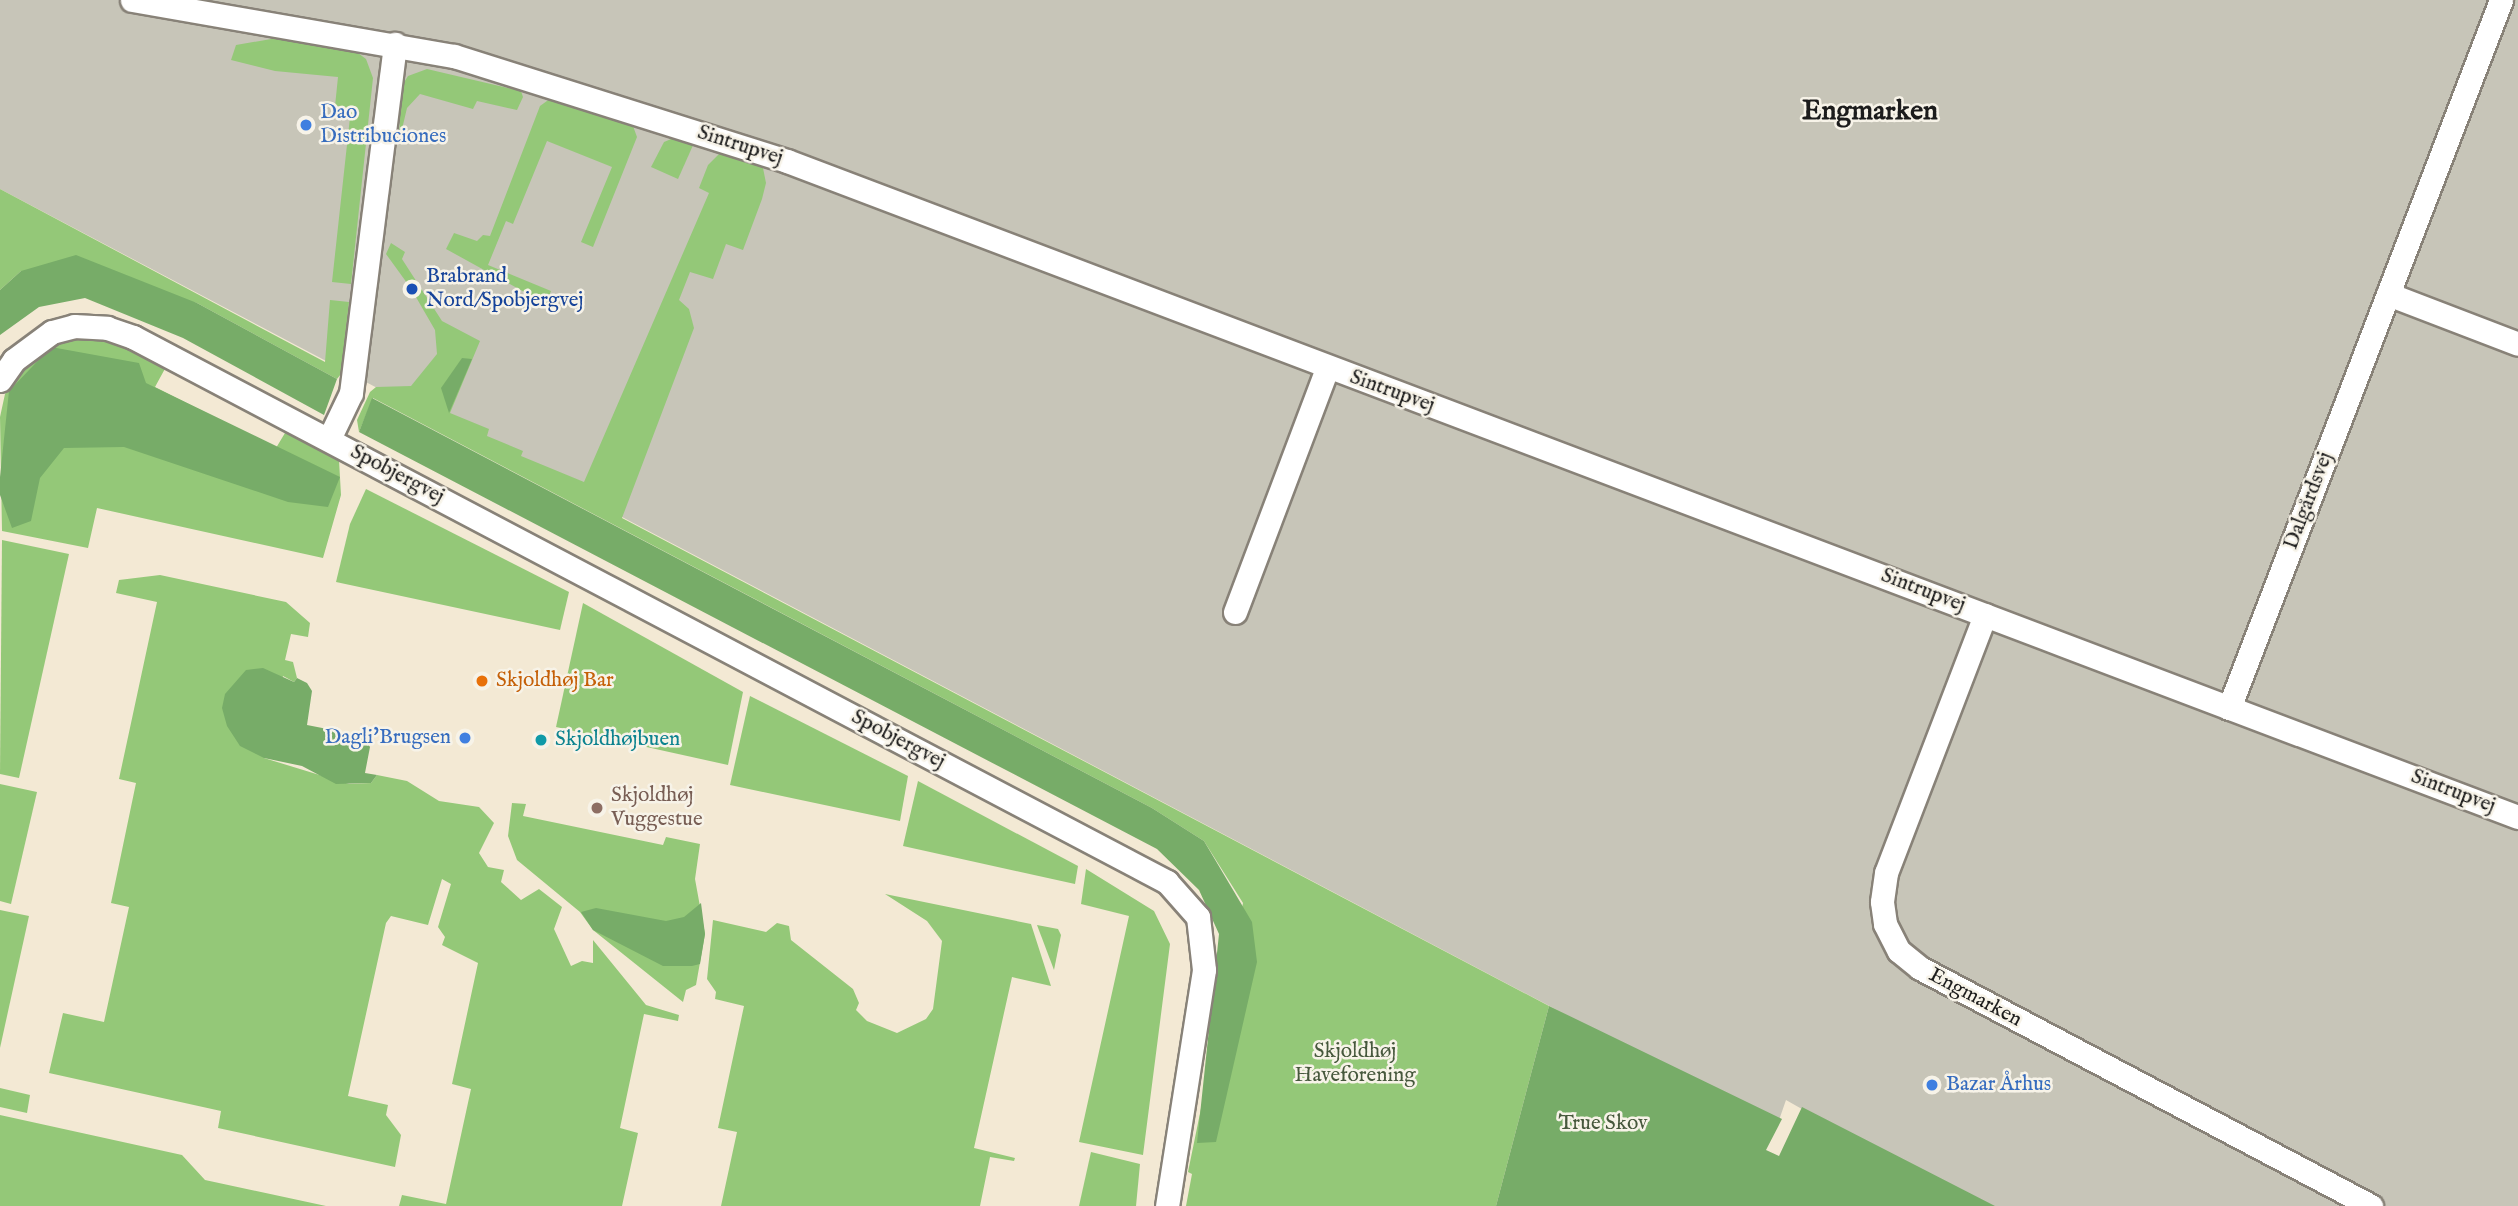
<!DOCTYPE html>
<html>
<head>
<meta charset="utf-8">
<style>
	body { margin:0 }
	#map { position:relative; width:2518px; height:1206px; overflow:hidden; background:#f3e9d4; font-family:"IM FELL English",serif }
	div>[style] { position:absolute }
	.industrial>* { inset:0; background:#c7c5b8 }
	.green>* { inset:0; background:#94c878 }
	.forest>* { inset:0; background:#77ac68 }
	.roads { filter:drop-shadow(2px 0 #888278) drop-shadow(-2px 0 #888278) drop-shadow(0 2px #888278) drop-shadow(0 -2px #888278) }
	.street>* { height:23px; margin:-11.5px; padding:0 11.5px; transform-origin:11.5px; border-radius:11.5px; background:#fff }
	.dots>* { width:19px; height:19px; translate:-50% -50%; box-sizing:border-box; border:4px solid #f7f3e8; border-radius:50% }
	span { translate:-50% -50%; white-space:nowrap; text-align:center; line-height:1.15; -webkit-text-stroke:5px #f7f3e8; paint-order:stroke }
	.shop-label { font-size:21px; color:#366cbe }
	.left { translate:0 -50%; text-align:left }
	.right { translate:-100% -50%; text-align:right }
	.street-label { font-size:21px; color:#1c1c1c }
	.transit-label { font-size:21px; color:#164399 }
	.food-label { font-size:21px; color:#c56008 }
	.culture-label { font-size:21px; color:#0d838f }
	.education-label { font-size:21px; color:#785e54 }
	.park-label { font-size:21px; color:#46583c }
	.district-label { font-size:28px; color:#1c1c1c; font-weight:700 }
</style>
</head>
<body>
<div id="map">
	<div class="industrial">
		<div style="clip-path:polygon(0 0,2518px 0,2518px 1206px,1973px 1206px,1786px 1100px,1777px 1126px,0 189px)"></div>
	</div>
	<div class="green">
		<div style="clip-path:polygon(277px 38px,358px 53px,366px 59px,373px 78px,351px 284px,332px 282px,351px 108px,335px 106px,338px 77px,275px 71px,231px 60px,236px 45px)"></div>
		<div style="clip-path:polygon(427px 69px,521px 91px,523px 97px,517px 110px,477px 101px,473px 109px,420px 94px,407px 108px,399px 142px,401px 87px,408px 76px)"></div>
		<div style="clip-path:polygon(551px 98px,623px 120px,633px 126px,637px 137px,593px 247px,581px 242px,612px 167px,547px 141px,513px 224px,506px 221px,488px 265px,551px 291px,546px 304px,446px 249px,454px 233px,477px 241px,483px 235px,490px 236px,540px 106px)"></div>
		<div style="clip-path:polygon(676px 137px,694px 143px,678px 179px,651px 167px,664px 142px)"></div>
		<div style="clip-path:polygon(722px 151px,763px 168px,766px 183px,762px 199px,743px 250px,726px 244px,713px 279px,690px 272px,679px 300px,689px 309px,694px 328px,622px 518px,1549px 1006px,1496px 1206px,1186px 1206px,1192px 1174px,1188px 1172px,1243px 903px,1204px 841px,1152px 808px,373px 398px,359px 432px,357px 420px,370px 392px,376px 387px,411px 386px,437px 354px,435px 330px,413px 292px,417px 288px,412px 280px,407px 283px,386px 254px,391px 243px,405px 252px,402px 259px,442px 321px,480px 341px,450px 413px,489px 429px,487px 436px,523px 451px,521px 456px,584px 482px,709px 193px,699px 188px,708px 165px)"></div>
		<div style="clip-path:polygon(0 189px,325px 362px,330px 300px,349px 302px,341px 374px,337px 379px,197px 303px,21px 271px,0 290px)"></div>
		<div style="clip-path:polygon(67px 336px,109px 338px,167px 365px,155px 387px,276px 448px,288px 428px,339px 460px,341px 495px,323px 558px,97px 508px,88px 548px,2px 531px,0 417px,5px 394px,26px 360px)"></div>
		<div style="clip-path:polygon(366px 489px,569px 592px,560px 630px,336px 582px,350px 524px)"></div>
		<div style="clip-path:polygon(2px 540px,69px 554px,19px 778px,0 774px)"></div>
		<div style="clip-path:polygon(160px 575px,286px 602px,310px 623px,308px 637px,291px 634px,285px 660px,293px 662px,297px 678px,294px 682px,283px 676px,264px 758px,349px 784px,371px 783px,377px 775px,407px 781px,439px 801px,479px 807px,494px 823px,479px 853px,488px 867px,504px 870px,501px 882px,521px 900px,539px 889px,562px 907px,554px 929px,571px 966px,582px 961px,593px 963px,593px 940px,646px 1005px,679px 1015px,678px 1021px,644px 1014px,620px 1128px,638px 1133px,622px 1206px,399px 1206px,402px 1195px,446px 1204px,471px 1089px,452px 1084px,478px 963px,442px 945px,445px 937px,438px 927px,451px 884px,442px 879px,428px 925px,391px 916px,386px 923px,348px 1096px,388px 1105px,386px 1115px,401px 1135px,395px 1167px,218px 1128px,221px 1111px,49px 1073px,63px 1013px,104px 1022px,129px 907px,111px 903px,136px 783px,119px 779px,157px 602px,116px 593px,119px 580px)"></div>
		<div style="clip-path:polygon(583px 603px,743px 692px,728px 765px,556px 727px)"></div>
		<div style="clip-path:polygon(750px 696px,908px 776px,900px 821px,730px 785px)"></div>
		<div style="clip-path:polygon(918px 781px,1078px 866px,1075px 884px,903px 846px)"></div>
		<div style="clip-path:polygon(0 784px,37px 792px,11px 904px,0 901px)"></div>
		<div style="clip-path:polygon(512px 803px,526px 804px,523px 816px,663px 845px,666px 837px,700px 844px,695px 879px,705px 934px,696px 985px,686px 990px,683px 1002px,593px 930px,580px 912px,517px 860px,508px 836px)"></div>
		<div style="clip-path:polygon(1086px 869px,1154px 911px,1170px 944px,1143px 1155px,1079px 1142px,1129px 916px,1081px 904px)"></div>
		<div style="clip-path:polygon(885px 894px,1031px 924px,1051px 986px,1012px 977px,974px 1148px,1015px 1158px,1014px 1161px,990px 1157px,980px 1206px,721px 1206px,737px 1132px,718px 1128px,744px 1006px,715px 999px,716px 992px,707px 979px,713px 920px,766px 932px,777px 923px,789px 926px,791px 940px,853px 989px,859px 1003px,856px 1010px,867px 1021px,897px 1033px,926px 1019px,933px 1009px,942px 941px,927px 921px)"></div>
		<div style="clip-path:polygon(0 910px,29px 916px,0 1048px)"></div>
		<div style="clip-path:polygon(1037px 925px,1058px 929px,1061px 935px,1054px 970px)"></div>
		<div style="clip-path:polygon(0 1088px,30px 1095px,27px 1113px,0 1107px)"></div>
		<div style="clip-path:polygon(0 1115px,182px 1155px,205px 1180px,326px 1206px,0 1206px)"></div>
		<div style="clip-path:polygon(1091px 1152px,1140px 1164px,1136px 1206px,1079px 1206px)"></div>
	</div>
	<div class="forest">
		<div style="clip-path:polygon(76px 255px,197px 303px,337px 379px,324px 415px,183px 338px,85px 298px,39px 307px,0 335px,0 290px,21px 271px)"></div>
		<div style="clip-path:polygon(51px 347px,139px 363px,146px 383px,340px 477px,328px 507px,288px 502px,124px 447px,64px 448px,40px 478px,31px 521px,12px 528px,0 495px,0 477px,9px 391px)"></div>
		<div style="clip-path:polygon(462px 358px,472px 359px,449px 413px,441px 388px)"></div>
		<div style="clip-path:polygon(372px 398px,1152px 808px,1204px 841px,1252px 922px,1257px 962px,1216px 1142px,1197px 1143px,1219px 934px,1199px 890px,1157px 849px,359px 432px)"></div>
		<div style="clip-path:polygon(263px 668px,294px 682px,297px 678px,307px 683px,312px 691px,307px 725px,363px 736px,370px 747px,365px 773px,377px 775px,371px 783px,336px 784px,302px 766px,264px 758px,240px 746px,227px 726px,222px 708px,225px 694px,246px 670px)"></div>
		<div style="clip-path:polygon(701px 903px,705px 934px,700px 964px,692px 966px,663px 966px,593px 930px,581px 912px,596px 908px,666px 921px,684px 917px)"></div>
		<div style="clip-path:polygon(1549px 1006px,1782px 1119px,1766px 1150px,1779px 1156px,1802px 1107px,1995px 1206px,1496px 1206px)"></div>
	</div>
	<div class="roads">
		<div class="street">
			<div style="left:132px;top:0;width:327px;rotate:9.9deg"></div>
			<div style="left:454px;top:56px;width:349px;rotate:17.5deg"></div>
			<div style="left:787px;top:161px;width:1851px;rotate:20.76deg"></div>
			<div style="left:2388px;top:294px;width:139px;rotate:21deg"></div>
			<div style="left:0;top:380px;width:24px;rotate:-55deg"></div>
			<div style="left:14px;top:360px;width:47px;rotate:-36.4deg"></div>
			<div style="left:52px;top:332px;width:23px;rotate:-15deg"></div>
			<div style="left:74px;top:326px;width:33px;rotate:3deg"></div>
			<div style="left:107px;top:328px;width:28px;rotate:19deg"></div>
			<div style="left:133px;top:337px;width:1169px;rotate:27.79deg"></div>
			<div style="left:1167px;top:882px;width:47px;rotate:48.5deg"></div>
			<div style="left:1198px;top:917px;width:53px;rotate:83.5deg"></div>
			<div style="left:1204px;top:970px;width:239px;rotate:98.9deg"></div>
			<div style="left:329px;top:439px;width:51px;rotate:-64.4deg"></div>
			<div style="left:351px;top:393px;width:352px;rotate:-82.8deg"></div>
			<div style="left:1235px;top:612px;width:261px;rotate:-69.3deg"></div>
			<div style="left:1985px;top:615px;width:276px;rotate:111deg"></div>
			<div style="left:1886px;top:873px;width:29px;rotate:98deg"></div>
			<div style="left:1882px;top:902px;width:22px;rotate:82deg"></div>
			<div style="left:1885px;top:924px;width:30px;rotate:63deg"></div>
			<div style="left:1899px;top:951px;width:27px;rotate:39deg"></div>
			<div style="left:1920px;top:968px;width:510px;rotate:27.82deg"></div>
			<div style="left:2229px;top:708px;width:758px;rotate:-68.98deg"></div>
		</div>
	</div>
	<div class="dots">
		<div style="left:306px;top:125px;background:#3f7fe0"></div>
		<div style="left:412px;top:289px;background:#1a4fb4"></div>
		<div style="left:482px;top:681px;background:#e8710a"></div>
		<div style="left:465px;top:738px;background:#3f7fe0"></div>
		<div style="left:541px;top:740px;background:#0f9aa8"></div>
		<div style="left:597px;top:808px;background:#8d6e63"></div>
		<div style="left:1932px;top:1085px;background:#3f7fe0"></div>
	</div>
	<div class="shop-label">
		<span class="left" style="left:320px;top:125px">Dao<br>Distribuciones</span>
		<span class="right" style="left:451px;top:738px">Dagli'Brugsen</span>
		<span class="left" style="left:1946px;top:1085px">Bazar Århus</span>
	</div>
	<div class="street-label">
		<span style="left:740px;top:146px;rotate:18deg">Sintrupvej</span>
		<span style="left:1392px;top:392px;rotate:20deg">Sintrupvej</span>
		<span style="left:397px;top:475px;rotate:28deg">Spobjergvej</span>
		<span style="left:2309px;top:501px;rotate:-69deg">Dalgårdsvej</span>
		<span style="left:1923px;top:591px;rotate:21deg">Sintrupvej</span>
		<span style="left:898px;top:740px;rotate:28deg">Spobjergvej</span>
		<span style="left:2453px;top:792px;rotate:21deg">Sintrupvej</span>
		<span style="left:1975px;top:998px;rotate:28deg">Engmarken</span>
	</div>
	<div class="transit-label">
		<span class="left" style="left:426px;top:289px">Brabrand<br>Nord/Spobjergvej</span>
	</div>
	<div class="food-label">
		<span class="left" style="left:496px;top:681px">Skjoldhøj Bar</span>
	</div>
	<div class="culture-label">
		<span class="left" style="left:555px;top:740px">Skjoldhøjbuen</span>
	</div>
	<div class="education-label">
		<span class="left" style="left:611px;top:808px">Skjoldhøj<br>Vuggestue</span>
	</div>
	<div class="park-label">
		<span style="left:1355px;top:1064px">Skjoldhøj<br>Haveforening</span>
		<span style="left:1603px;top:1124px">True Skov</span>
	</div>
	<div class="district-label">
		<span style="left:1870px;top:112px">Engmarken</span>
	</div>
</div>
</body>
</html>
